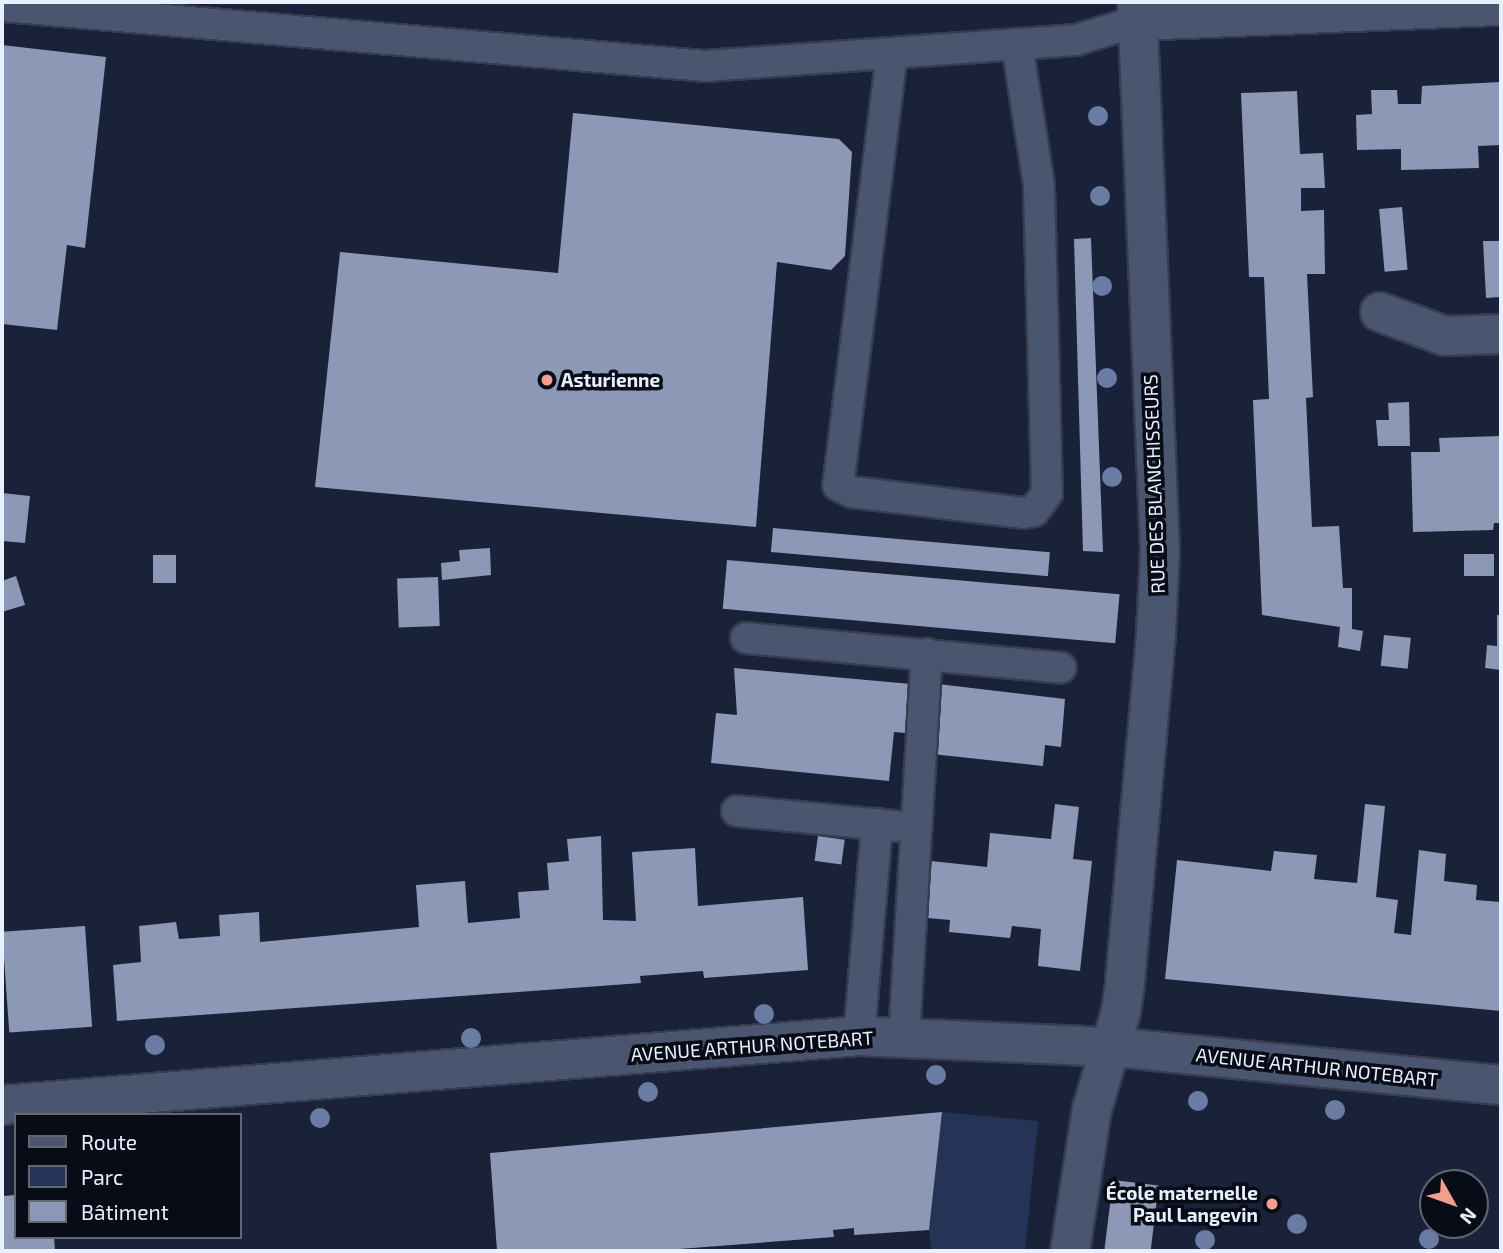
<!DOCTYPE html>
<html>
<head>
<meta charset="utf-8">
<style>
	body { margin:0 }
	#map { position:relative; width:1503px; height:1253px; overflow:hidden; background:#192238; font-family:"Exo 2",sans-serif }
	div>[style] { position:absolute }
	.green>* { inset:0; background:#253357 }
	.building>* { inset:0; background:#8c98b5; transform-origin:0 0 }
	.roads { filter:drop-shadow(2px 0 #373c50) drop-shadow(-2px 0 #373c50) drop-shadow(0 2px #373c50) drop-shadow(0 -2px #373c50) }
	.service>* { height:30px; margin:-15px; padding:0 15px; transform-origin:15px; border-radius:15px; background:#4a556f }
	.minor>* { height:38px; margin:-19px; padding:0 19px; transform-origin:19px; border-radius:19px; background:#4a556f }
	.tertiary>* { height:38px; margin:-19px; padding:0 19px; transform-origin:19px; border-radius:19px; background:#4a556f }
	.trees>* { width:20px; height:20px; margin:-10px; border-radius:50%; background:#6b7ca4 }
	.dots>* { width:19px; height:19px; translate:-50% -50%; box-sizing:border-box; border:4px solid #080c16; border-radius:50% }
	span { translate:-50% -50%; white-space:nowrap; text-align:center; line-height:1.15; -webkit-text-stroke:7px #080c16; paint-order:stroke }
	.poi-label { font-size:19px; color:#e8effe; font-weight:700 }
	.left { translate:0 -50%; text-align:left }
	.right { translate:-100% -50%; text-align:right }
	.street-label { font-size:19px; color:#e8effe }
	.frame { position:absolute; inset:0; border:4px solid #e8effe; pointer-events:none }
	.legend { position:absolute; left:14px; top:1113px; width:228px; height:126px; box-sizing:border-box; background:#080c16; border:2px solid #626773; margin:0; padding:9px 12px; list-style:none; font-size:21px; color:#e8effe }
	.legend li { display:flex; align-items:center; gap:14px; height:35px }
	.legend b { width:35px; border:2px solid #626773 }
	.north { position:absolute; left:1419px; top:1169px; width:70px; height:70px; box-sizing:border-box; background:#080c16; border:2px solid #626773; border-radius:50%; rotate:130deg; font-size:19px; font-weight:700; line-height:28px; text-align:center; color:#e8effe }
	.north::after { content:''; display:block; margin:auto; width:24px; height:32px; background:#f59d8f; clip-path:polygon(50% 0,100% 100%,50% 72%,0 100%) }
</style>
</head>
<body>
<div id="map">
	<div class="green">
		<div style="clip-path:polygon(942px 1112px,1038px 1121px,1025px 1251px,932px 1251px,929px 1230px)"></div>
	</div>
	<div class="building">
		<div style="clip-path:polygon(2px 45px,106px 57px,85px 248px,67px 245px,57px 330px,2px 324px)"></div>
		<div style="clip-path:polygon(1501px 82px,1501px 145px,1478px 146px,1479px 168px,1401px 170px,1401px 149px,1357px 150px,1356px 115px,1372px 114px,1371px 90px,1397px 90px,1398px 104px,1421px 104px,1422px 86px)"></div>
		<div style="clip-path:polygon(1297px 91px,1300px 154px,1323px 153px,1325px 188px,1301px 188px,1301px 211px,1324px 210px,1325px 274px,1307px 274px,1313px 397px,1306px 398px,1312px 527px,1339px 526px,1343px 588px,1352px 588px,1352px 629px,1363px 631px,1360px 651px,1338px 647px,1340px 627px,1262px 615px,1253px 400px,1269px 399px,1264px 277px,1249px 277px,1241px 93px)"></div>
		<div style="clip-path:polygon(573px 113px,839px 139px,852px 152px,845px 256px,831px 270px,777px 262px,756px 527px,315px 487px,340px 252px,558px 273px)"></div>
		<div style="left:1402px;top:207px;width:63px;height:23px;rotate:85deg"></div>
		<div style="clip-path:polygon(1091px 238px,1103px 552px,1083px 551px,1074px 239px)"></div>
		<div style="clip-path:polygon(1483px 241px,1501px 241px,1501px 297px,1486px 298px)"></div>
		<div style="clip-path:polygon(1409px 402px,1410px 446px,1378px 446px,1376px 420px,1389px 420px,1388px 403px)"></div>
		<div style="clip-path:polygon(1501px 436px,1501px 523px,1494px 523px,1493px 530px,1413px 532px,1411px 452px,1440px 452px,1439px 438px)"></div>
		<div style="clip-path:polygon(2px 493px,30px 496px,25px 543px,2px 541px)"></div>
		<div style="left:773px;top:528px;width:278px;height:24px;rotate:5deg"></div>
		<div style="clip-path:polygon(490px 548px,491px 575px,442px 580px,441px 563px,460px 561px,459px 550px)"></div>
		<div style="left:1464px;top:554px;width:30px;height:22px"></div>
		<div style="left:153px;top:555px;width:23px;height:28px"></div>
		<div style="left:727px;top:560px;width:394px;height:49px;rotate:5deg"></div>
		<div style="clip-path:polygon(16px 576px,25px 605px,2px 612px,2px 581px)"></div>
		<div style="left:438px;top:577px;width:49px;height:41px;rotate:88deg"></div>
		<div style="clip-path:polygon(1497px 615px,1501px 615px,1501px 670px,1485px 668px,1487px 645px,1497px 646px)"></div>
		<div style="left:1384px;top:635px;width:27px;height:31px;rotate:6deg"></div>
		<div style="clip-path:polygon(734px 668px,911px 684px,906px 733px,894px 732px,889px 781px,711px 763px,716px 713px,737px 715px)"></div>
		<div style="clip-path:polygon(938px 684px,1065px 699px,1061px 747px,1045px 745px,1043px 766px,932px 754px)"></div>
		<div style="clip-path:polygon(1055px 804px,1079px 807px,1073px 859px,1092px 861px,1080px 971px,1038px 966px,1041px 929px,1012px 926px,1010px 938px,949px 932px,950px 920px,917px 917px,922px 860px,987px 867px,990px 833px,1051px 839px)"></div>
		<div style="clip-path:polygon(1365px 804px,1385px 806px,1376px 897px,1398px 900px,1394px 933px,1411px 935px,1419px 850px,1446px 854px,1444px 881px,1477px 885px,1476px 900px,1501px 902px,1501px 1011px,1165px 979px,1177px 860px,1271px 871px,1274px 851px,1317px 855px,1314px 879px,1357px 883px)"></div>
		<div style="clip-path:polygon(601px 836px,603px 920px,636px 921px,632px 852px,695px 848px,698px 906px,803px 897px,808px 970px,704px 978px,703px 971px,640px 976px,641px 983px,117px 1021px,113px 965px,141px 962px,139px 926px,176px 922px,179px 939px,220px 936px,219px 915px,259px 912px,260px 942px,419px 927px,416px 885px,465px 881px,468px 923px,520px 918px,518px 892px,549px 890px,547px 863px,569px 861px,567px 839px)"></div>
		<div style="left:818px;top:836px;width:27px;height:25px;rotate:8deg"></div>
		<div style="left:85px;top:926px;width:101px;height:83px;rotate:86deg"></div>
		<div style="clip-path:polygon(942px 1112px,929px 1230px,854px 1235px,854px 1228px,833px 1230px,834px 1237px,653px 1251px,497px 1251px,490px 1153px)"></div>
		<div style="left:1113px;top:1180px;width:46px;height:71px;rotate:7deg"></div>
		<div style="clip-path:polygon(16px 1195px,16px 1237px,54px 1237px,55px 1251px,2px 1251px,2px 1196px)"></div>
	</div>
	<div class="roads">
		<div class="service">
			<div style="left:2px;top:6px;width:706px;rotate:4.88deg"></div>
			<div style="left:705px;top:66px;width:372px;rotate:-4deg"></div>
			<div style="left:1076px;top:40px;width:65px;rotate:-17deg"></div>
			<div style="left:892px;top:53px;width:435px;rotate:97.1deg"></div>
			<div style="left:838px;top:485px;width:16px;rotate:27deg"></div>
			<div style="left:852px;top:492px;width:172px;rotate:7deg"></div>
			<div style="left:1023px;top:513px;width:11px;rotate:-10deg"></div>
			<div style="left:1034px;top:511px;width:22px;rotate:-54deg"></div>
			<div style="left:1047px;top:493px;width:308px;rotate:-91.5deg"></div>
			<div style="left:1039px;top:185px;width:143px;rotate:-98.9deg"></div>
			<div style="left:746px;top:638px;width:316px;rotate:5.4deg"></div>
			<div style="left:737px;top:811px;width:161px;rotate:5.4deg"></div>
			<div style="left:859px;top:1036px;width:213px;rotate:-85.1deg"></div>
			<div style="left:904px;top:1037px;width:384px;rotate:-86.6deg"></div>
		</div>
		<div class="minor">
			<div style="left:1138px;top:21px;width:363px;rotate:-2.4deg"></div>
			<div style="left:1380px;top:312px;width:69px;rotate:20.3deg"></div>
			<div style="left:1445px;top:336px;width:56px;rotate:-2deg"></div>
			<div style="left:1070px;top:1251px;width:144px;rotate:-81.2deg"></div>
			<div style="left:1092px;top:1109px;width:101px;rotate:-73.4deg"></div>
			<div style="left:1121px;top:1012px;width:30px;rotate:-82deg"></div>
			<div style="left:1125px;top:982px;width:350px;rotate:-84.9deg"></div>
			<div style="left:1156px;top:633px;width:83px;rotate:-87.2deg"></div>
			<div style="left:1160px;top:550px;width:548px;rotate:-92.4deg"></div>
		</div>
		<div class="tertiary">
			<div style="left:2px;top:1105px;width:860px;rotate:-4.6deg"></div>
			<div style="left:859px;top:1036px;width:253px;rotate:2.5deg"></div>
			<div style="left:1112px;top:1047px;width:391px;rotate:5.6deg"></div>
		</div>
	</div>
	<div class="trees">
		<div style="left:1098px;top:116px"></div>
		<div style="left:1100px;top:196px"></div>
		<div style="left:1102px;top:286px"></div>
		<div style="left:1107px;top:378px"></div>
		<div style="left:1112px;top:477px"></div>
		<div style="left:764px;top:1014px"></div>
		<div style="left:471px;top:1038px"></div>
		<div style="left:155px;top:1045px"></div>
		<div style="left:936px;top:1075px"></div>
		<div style="left:648px;top:1092px"></div>
		<div style="left:1198px;top:1101px"></div>
		<div style="left:1335px;top:1110px"></div>
		<div style="left:320px;top:1118px"></div>
		<div style="left:1297px;top:1224px"></div>
		<div style="left:1429px;top:1239px"></div>
		<div style="left:1205px;top:1240px"></div>
	</div>
	<div class="dots">
		<div style="left:547px;top:380px;background:#f59d8f"></div>
		<div style="left:1272px;top:1204px;background:#f59d8f"></div>
	</div>
	<div class="poi-label">
		<span class="left" style="left:561px;top:380px">Asturienne</span>
		<span class="right" style="left:1258px;top:1204px">École maternelle<br>Paul Langevin</span>
	</div>
	<div class="street-label">
		<span style="left:1154px;top:484px;rotate:-92deg">RUE DES BLANCHISSEURS</span>
		<span style="left:752px;top:1046px;rotate:-4deg">AVENUE ARTHUR NOTEBART</span>
		<span style="left:1317px;top:1067px;rotate:6deg">AVENUE ARTHUR NOTEBART</span>
	</div>
	<div class="frame"></div>
	<ul class="legend">
	<li><b style="height:9px;background:#4a556f"></b>Route</li>
	<li><b style="height:19px;background:#253357"></b>Parc</li>
	<li><b style="height:19px;background:#8c98b5"></b>Bâtiment</li>
	</ul>
	<div class="north">N</div>
</div>
</body>
</html>
